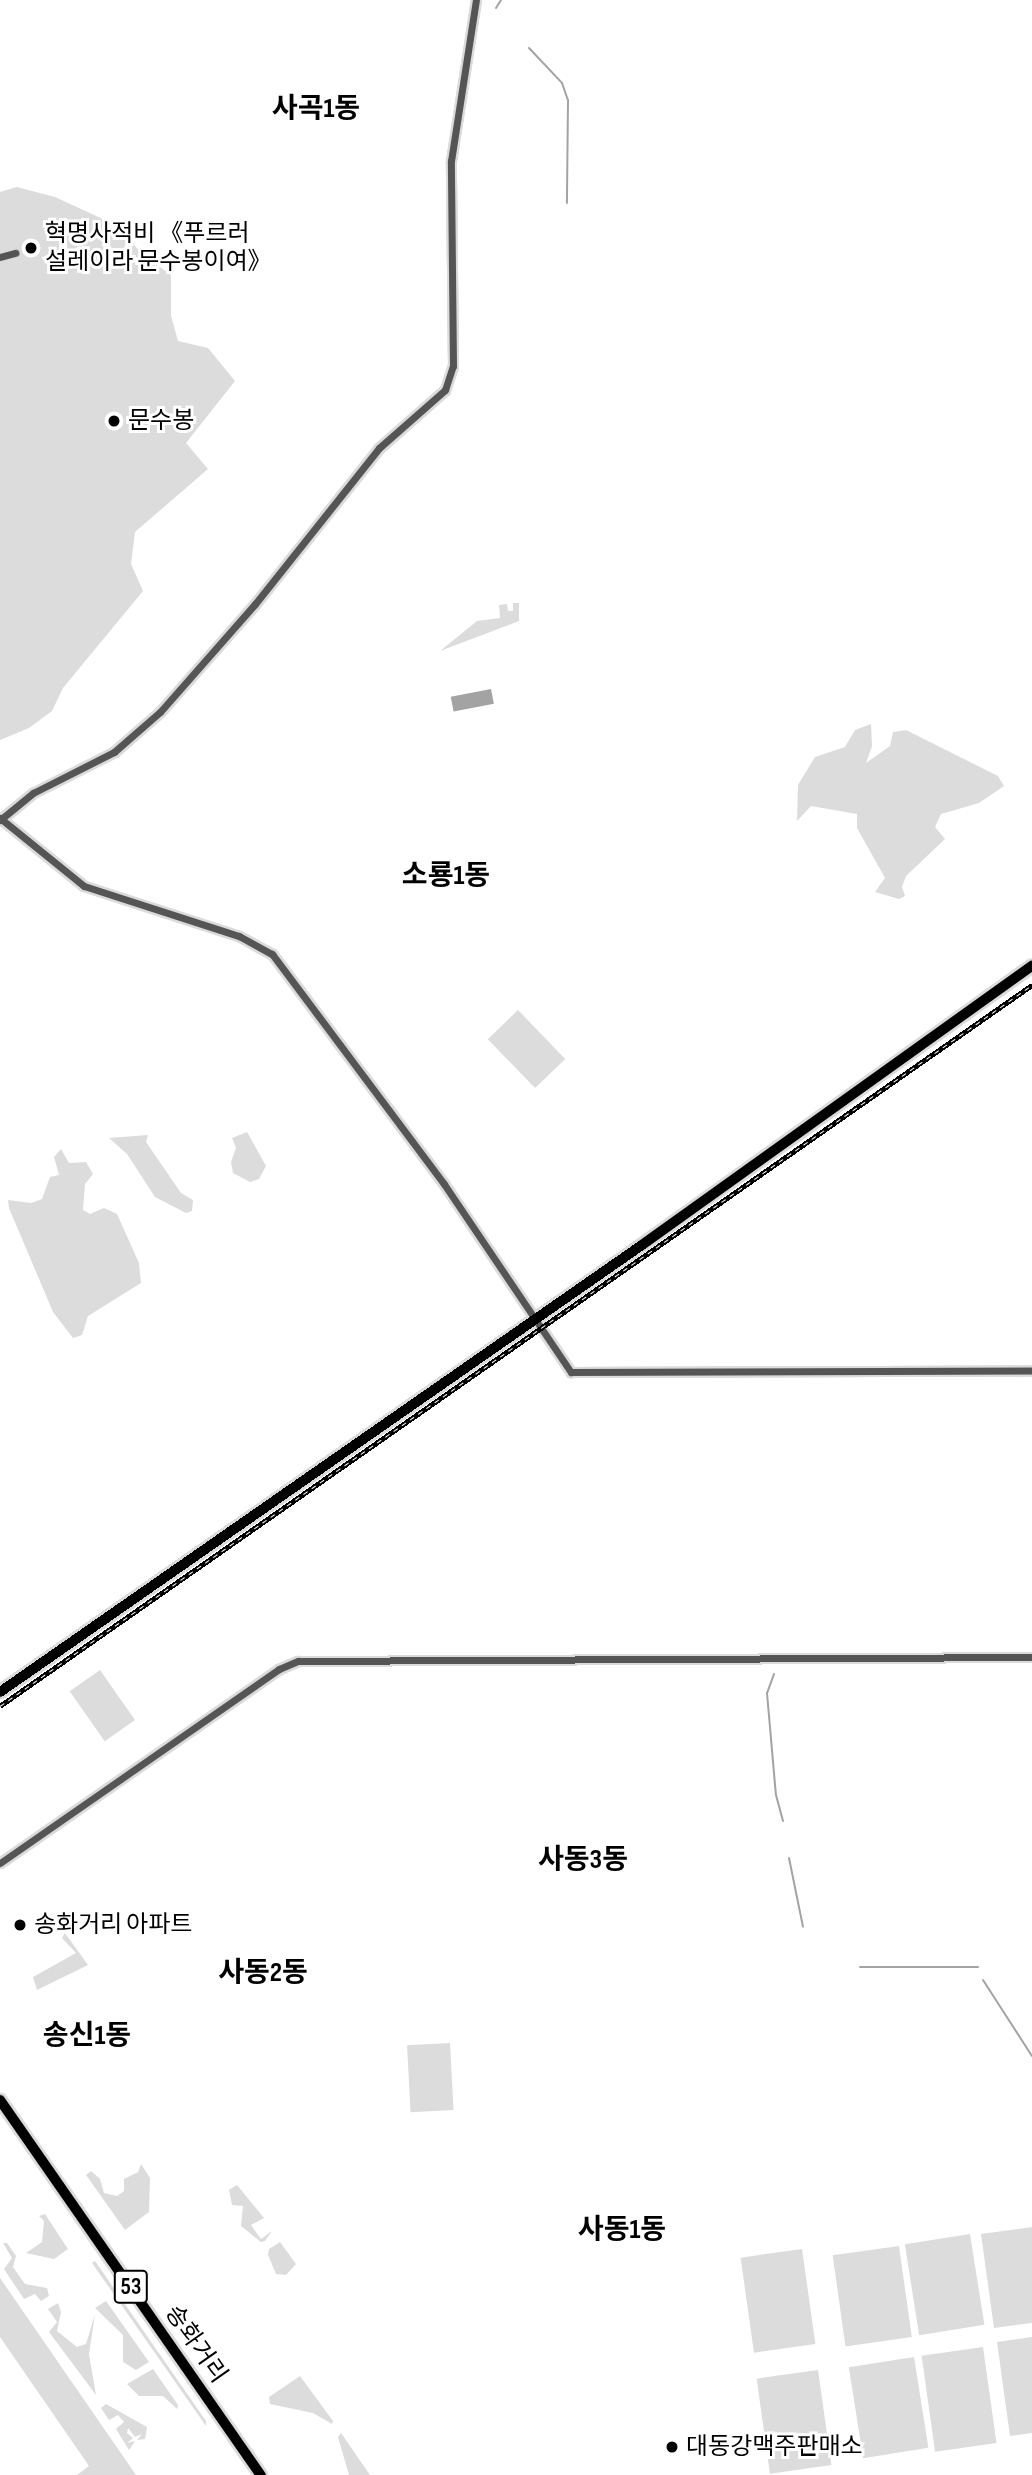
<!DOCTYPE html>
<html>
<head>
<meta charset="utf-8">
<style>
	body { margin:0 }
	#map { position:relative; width:1032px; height:2475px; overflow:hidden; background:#fff; font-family:"Sofia Sans Condensed","Noto Sans KR",sans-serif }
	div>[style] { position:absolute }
	.green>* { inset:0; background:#dcdcdc; transform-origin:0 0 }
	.water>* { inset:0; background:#a3a3a3; transform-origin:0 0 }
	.stream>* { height:2px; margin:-1px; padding:0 1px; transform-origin:1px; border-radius:1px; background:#a3a3a3 }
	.roads { filter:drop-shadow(2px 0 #dbdbdb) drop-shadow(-2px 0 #dbdbdb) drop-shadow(0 2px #dbdbdb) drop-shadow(0 -2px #dbdbdb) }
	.minor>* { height:7px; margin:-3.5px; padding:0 3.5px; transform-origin:3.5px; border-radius:3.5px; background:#555 }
	.major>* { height:10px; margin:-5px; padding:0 5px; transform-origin:5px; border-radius:5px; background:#000 }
	.rail>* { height:4.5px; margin-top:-2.25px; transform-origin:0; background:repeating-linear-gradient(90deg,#fff 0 5px,#000 0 10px); box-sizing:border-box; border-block:2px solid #000 }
	.dots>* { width:19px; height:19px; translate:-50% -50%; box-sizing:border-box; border:4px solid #fff; border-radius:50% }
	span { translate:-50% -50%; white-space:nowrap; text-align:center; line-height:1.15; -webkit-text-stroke:6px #fff; paint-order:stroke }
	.shield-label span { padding:2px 5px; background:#fff; border:2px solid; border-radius:5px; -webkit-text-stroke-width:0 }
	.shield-label { font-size:23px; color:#000; font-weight:700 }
	.poi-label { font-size:24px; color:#000 }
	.left { translate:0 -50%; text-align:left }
	.street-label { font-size:24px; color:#000 }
	.quarter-label { font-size:28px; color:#000; font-weight:700 }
</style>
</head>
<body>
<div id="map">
	<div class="green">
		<div style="clip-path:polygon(17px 187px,55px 197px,118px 226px,142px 254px,171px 275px,171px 316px,178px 341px,208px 348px,235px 381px,186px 443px,208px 469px,135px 532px,131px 564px,143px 591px,63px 688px,52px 711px,29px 728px,0 740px,0 192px)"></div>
		<div style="clip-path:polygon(513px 603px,519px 603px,519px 621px,440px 651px,477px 621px,500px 618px,499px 605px,507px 604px,508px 611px,513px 611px)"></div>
		<div style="clip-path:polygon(871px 724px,872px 746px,866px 763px,890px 746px,893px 732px,906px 730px,998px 776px,1004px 786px,979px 803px,941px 814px,935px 827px,945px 839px,906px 876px,902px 887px,905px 896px,899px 899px,875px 892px,885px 878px,857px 828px,857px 814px,811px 806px,797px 821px,798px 785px,815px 757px,845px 747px,855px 730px)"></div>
		<div style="left:518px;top:1010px;width:68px;height:42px;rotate:46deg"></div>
		<div style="clip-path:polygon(247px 1132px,266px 1166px,259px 1179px,250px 1182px,233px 1173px,231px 1162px,236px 1148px,232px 1138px)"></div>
		<div style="clip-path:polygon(148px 1135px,146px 1142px,181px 1193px,193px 1200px,192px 1211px,186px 1213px,155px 1197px,127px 1154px,109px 1138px)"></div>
		<div style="clip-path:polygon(61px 1149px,69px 1163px,86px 1162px,93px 1174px,85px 1184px,83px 1210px,90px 1214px,104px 1208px,117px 1214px,139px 1263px,141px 1283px,88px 1316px,82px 1335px,73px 1338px,53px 1312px,9px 1208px,8px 1200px,31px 1203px,42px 1199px,50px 1177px,59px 1175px,54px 1157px)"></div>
		<div style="left:100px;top:1670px;width:61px;height:37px;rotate:55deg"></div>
		<div style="clip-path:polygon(65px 1933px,88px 1965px,37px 1990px,33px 1977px,76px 1953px,62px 1938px)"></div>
		<div style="left:450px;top:2043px;width:67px;height:43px;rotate:87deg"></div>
		<div style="clip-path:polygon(141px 2164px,150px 2178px,149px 2212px,125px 2230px,86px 2175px,91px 2171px,100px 2179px,104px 2193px,117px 2196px,124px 2191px,124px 2179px,138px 2172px)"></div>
		<div style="clip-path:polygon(237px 2185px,264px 2218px,251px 2225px,261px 2239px,272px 2231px,265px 2241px,261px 2242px,241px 2226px,243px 2206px,232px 2205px,229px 2190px)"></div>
		<div style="clip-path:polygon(45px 2214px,68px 2249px,54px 2259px,26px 2253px,42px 2242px,44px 2221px,39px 2216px)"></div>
		<div style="clip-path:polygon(1032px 2227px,1032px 2323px,994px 2328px,981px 2234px)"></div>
		<div style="left:970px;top:2234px;width:92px;height:66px;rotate:81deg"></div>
		<div style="clip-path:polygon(280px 2242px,296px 2264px,286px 2275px,276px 2274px,268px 2255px,269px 2249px)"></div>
		<div style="clip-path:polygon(3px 2243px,7px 2243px,16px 2256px,13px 2267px,25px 2284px,47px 2288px,49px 2296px,41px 2301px,35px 2294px,24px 2299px,4px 2269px,12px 2258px)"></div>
		<div style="left:899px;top:2246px;width:92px;height:67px;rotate:82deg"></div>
		<div style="left:802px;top:2249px;width:96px;height:62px;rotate:82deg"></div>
		<div style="clip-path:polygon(95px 2261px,206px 2421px,206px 2426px,92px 2263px)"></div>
		<div style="clip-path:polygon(0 2278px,136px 2475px,77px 2475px,89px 2466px,0 2337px)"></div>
		<div style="clip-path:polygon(106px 2301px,149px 2362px,136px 2370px,123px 2362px,123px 2335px,95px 2308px)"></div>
		<div style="clip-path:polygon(58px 2303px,61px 2312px,57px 2331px,77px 2347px,86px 2344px,95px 2314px,89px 2354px,96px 2395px,49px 2332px,57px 2322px,48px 2309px)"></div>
		<div style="clip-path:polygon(1032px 2337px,1032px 2433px,1010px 2436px,997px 2342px)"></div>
		<div style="left:983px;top:2347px;width:97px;height:62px;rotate:82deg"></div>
		<div style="left:914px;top:2357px;width:92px;height:66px;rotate:81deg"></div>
		<div style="clip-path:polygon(153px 2369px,178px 2405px,177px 2409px,163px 2396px,139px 2396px,127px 2384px)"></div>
		<div style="left:818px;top:2370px;width:96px;height:62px;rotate:82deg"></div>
		<div style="clip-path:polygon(300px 2376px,333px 2421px,332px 2424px,313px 2413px,270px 2404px,269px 2397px)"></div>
		<div style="clip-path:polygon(106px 2404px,147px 2427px,145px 2439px,137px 2440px,142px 2434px,135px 2437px,128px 2428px,127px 2433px,133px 2438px,127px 2443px,135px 2441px,129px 2450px,116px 2429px,124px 2422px,118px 2415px,109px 2420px,101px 2408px)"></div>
		<div style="clip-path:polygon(341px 2433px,370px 2475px,349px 2475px,338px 2437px)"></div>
	</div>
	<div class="water">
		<div style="left:491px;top:689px;width:15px;height:41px;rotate:79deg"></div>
	</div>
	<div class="stream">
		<div style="left:496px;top:8px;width:9px;rotate:-58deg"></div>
		<div style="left:529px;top:48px;width:48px;rotate:46.7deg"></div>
		<div style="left:562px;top:83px;width:18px;rotate:71deg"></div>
		<div style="left:568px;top:100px;width:103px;rotate:90.6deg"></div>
		<div style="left:774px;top:1674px;width:20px;rotate:110deg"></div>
		<div style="left:767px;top:1693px;width:102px;rotate:85deg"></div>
		<div style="left:776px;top:1795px;width:27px;rotate:75deg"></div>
		<div style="left:789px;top:1858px;width:70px;rotate:78.5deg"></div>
		<div style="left:860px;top:1967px;width:118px"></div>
		<div style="left:983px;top:1980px;width:90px;rotate:57.2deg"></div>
	</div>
	<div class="roads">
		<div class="minor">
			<div style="left:0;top:257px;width:16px;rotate:-15deg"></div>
			<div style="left:0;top:818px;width:108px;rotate:39deg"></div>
			<div style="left:84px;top:886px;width:163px;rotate:17.9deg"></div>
			<div style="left:239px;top:936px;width:38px;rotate:29deg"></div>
			<div style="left:272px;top:954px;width:287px;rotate:53.2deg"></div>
			<div style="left:444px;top:1184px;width:227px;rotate:56deg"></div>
			<div style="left:571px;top:1372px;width:461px;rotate:-0.2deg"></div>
			<div style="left:0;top:820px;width:43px;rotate:-39.3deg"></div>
			<div style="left:33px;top:793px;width:91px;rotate:-26.8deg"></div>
			<div style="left:114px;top:752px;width:61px;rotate:-41deg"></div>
			<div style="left:160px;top:712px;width:144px;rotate:-48.7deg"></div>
			<div style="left:255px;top:604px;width:199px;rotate:-51.5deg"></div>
			<div style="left:379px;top:448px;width:88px;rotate:-41.3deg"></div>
			<div style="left:445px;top:390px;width:25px;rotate:-72deg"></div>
			<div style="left:453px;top:366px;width:205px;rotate:-90.6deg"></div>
			<div style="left:451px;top:161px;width:163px;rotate:-81.2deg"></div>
			<div style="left:0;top:1863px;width:340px;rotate:-34.8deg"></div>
			<div style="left:279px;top:1669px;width:21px;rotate:-23deg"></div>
			<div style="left:298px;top:1661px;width:734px;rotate:-0.31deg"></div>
		</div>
		<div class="major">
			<div style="left:0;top:1692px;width:782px;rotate:-34.85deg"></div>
			<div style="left:642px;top:1245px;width:480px;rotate:-35.6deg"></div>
			<div style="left:0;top:2100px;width:457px;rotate:55.2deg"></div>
		</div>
	</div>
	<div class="rail">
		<div style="left:0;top:1706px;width:1259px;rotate:-34.94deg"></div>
	</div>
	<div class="dots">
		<div style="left:31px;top:248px;background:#000"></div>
		<div style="left:114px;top:421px;background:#000"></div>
		<div style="left:20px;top:1925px;background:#000"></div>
		<div style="left:672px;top:2447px;background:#000"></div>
	</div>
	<div class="shield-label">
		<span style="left:131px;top:2287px">53</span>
	</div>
	<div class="poi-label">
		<span class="left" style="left:45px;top:248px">혁명사적비 《푸르러<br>설레이라 문수봉이여》</span>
		<span class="left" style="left:128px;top:421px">문수봉</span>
		<span class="left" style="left:34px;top:1925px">송화거리 아파트</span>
		<span class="left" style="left:686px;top:2447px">대동강맥주판매소</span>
	</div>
	<div class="street-label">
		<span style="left:196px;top:2344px;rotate:55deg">송화거리</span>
	</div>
	<div class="quarter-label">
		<span style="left:316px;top:109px">사곡1동</span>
		<span style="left:446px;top:876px">소룡1동</span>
		<span style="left:583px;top:1860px">사동3동</span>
		<span style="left:263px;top:1973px">사동2동</span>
		<span style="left:87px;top:2036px">송신1동</span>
		<span style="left:622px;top:2230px">사동1동</span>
	</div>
</div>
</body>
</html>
